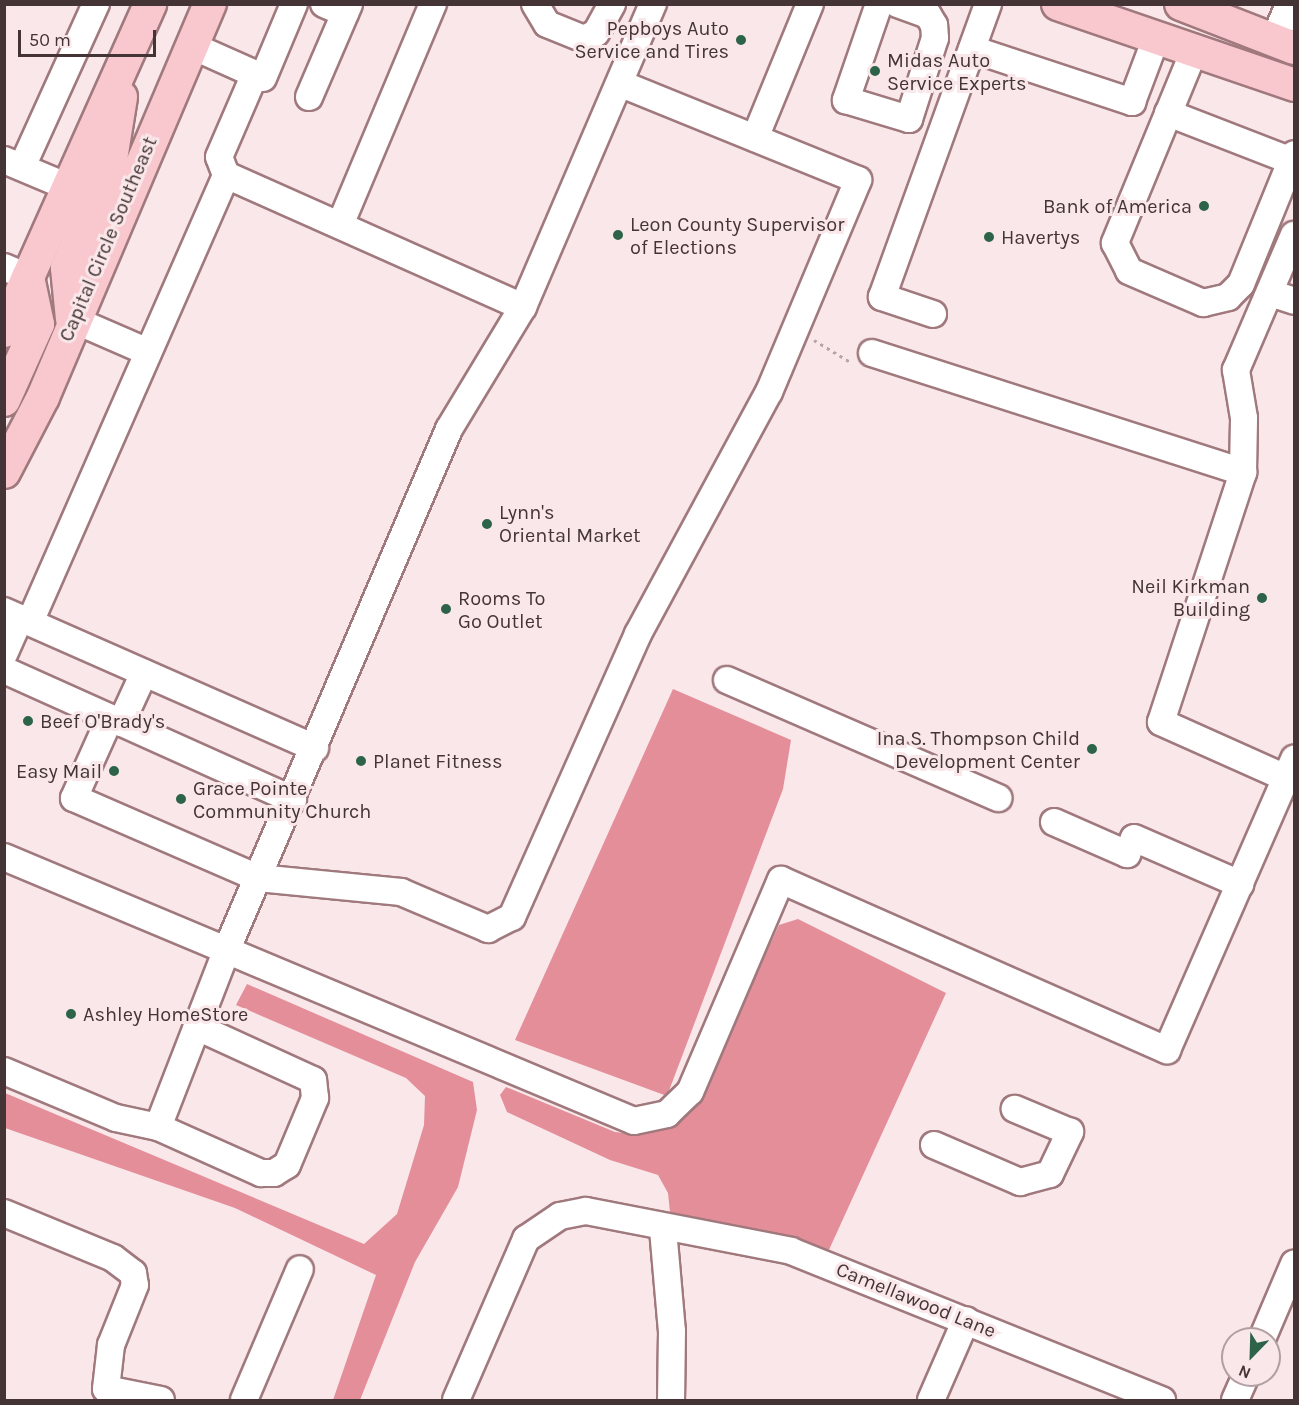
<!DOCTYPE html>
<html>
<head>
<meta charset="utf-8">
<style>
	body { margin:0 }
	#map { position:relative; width:1299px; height:1405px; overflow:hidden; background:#f9e7e9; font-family:Karla,sans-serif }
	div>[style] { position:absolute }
	.forest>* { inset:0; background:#e48e9a }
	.path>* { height:3px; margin-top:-1.5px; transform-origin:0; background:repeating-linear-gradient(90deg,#b5a4a6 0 3px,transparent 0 7.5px) }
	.roads { filter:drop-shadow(2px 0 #a0797d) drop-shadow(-2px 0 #a0797d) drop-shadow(0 2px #a0797d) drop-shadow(0 -2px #a0797d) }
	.minor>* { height:26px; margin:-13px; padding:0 13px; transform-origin:13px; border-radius:13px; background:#fff }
	.major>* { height:32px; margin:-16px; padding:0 16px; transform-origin:16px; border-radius:16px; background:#f9c8cf }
	.dots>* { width:16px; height:16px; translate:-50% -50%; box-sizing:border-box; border:3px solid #f9e7e9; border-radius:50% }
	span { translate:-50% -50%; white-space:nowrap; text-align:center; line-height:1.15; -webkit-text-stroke:6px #f9e7e9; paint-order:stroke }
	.poi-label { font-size:20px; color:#443436 }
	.right { translate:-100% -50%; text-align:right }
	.left { translate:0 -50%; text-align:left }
	.street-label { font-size:20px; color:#443436 }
	.frame { position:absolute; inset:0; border:6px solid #443436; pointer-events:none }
	.north { position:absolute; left:1221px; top:1327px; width:60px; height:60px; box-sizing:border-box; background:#f9e7e9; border:2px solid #b19fa1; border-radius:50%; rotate:203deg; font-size:16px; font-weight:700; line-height:24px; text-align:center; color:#443436 }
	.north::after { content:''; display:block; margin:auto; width:21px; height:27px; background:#2d6349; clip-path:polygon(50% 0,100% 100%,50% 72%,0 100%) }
	.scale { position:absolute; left:18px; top:30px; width:138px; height:27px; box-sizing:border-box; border:3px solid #443436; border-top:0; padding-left:8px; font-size:18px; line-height:21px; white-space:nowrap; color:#443436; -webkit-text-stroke:4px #f9e7e9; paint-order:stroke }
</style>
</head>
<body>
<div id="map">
	<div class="forest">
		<div style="clip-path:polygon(673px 689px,791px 740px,783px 789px,667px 1096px,515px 1040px)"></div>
		<div style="clip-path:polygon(798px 919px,946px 993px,828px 1252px,747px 1228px,671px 1222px,668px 1193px,658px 1175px,610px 1160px,507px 1112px,500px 1095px,506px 1087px,615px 1132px,641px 1135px,667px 1126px,696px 1105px,779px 925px)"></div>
		<div style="clip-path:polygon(247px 984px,473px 1082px,477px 1110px,458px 1187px,415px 1262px,360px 1400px,333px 1400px,376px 1275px,235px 1208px,5px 1128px,5px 1093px,364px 1244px,397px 1214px,424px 1125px,425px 1096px,406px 1078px,236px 1005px)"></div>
	</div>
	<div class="path">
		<div style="left:814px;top:340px;width:44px;rotate:31.2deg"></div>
	</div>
	<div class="roads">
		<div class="minor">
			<div style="left:324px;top:4px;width:23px;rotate:23deg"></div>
			<div style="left:535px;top:4px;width:23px;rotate:59deg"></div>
			<div style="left:547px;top:24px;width:40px;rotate:22deg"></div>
			<div style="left:584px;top:39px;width:13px;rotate:-27deg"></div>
			<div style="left:596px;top:33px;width:33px;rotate:-61deg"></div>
			<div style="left:879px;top:4px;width:102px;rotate:109deg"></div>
			<div style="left:846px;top:100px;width:66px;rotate:16.8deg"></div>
			<div style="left:909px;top:119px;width:85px;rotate:-72.2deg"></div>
			<div style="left:935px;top:38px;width:13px;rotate:-94deg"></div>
			<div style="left:934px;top:25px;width:12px;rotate:-121deg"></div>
			<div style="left:928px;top:15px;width:33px;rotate:-160deg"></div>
			<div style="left:1274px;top:40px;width:39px;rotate:-67deg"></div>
			<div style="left:972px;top:49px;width:169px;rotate:18.3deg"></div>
			<div style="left:1132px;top:102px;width:68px;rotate:-69.4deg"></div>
			<div style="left:1194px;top:51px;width:208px;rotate:112.4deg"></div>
			<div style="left:1115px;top:243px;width:31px;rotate:63deg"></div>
			<div style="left:1129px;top:271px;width:81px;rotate:23.4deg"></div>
			<div style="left:1203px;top:303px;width:26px;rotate:-13deg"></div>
			<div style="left:1228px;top:297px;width:18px;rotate:-45deg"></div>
			<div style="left:1241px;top:284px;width:140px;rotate:-67.8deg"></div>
			<div style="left:263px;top:78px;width:80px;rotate:-67.3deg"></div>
			<div style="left:309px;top:97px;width:101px;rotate:-66.7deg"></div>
			<div style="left:1168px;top:113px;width:133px;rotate:21.2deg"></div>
			<div style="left:755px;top:138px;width:145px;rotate:-67.7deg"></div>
			<div style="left:4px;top:160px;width:69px;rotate:22.9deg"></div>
			<div style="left:22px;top:167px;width:179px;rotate:-65.6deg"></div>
			<div style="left:226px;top:175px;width:325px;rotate:24deg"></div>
			<div style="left:340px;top:225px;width:240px;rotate:-67.2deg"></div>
			<div style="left:4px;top:267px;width:26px;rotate:23deg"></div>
			<div style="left:1270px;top:293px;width:25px;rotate:18deg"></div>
			<div style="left:933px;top:314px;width:54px;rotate:-161.6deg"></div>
			<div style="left:882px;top:297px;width:312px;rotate:-70.1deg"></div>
			<div style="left:72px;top:319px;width:83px;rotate:23.5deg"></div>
			<div style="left:872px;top:353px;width:390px;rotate:17.8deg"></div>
			<div style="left:4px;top:611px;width:340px;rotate:23.8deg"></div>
			<div style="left:30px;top:622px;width:488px;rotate:-66.3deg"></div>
			<div style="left:226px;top:175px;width:19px;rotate:-111deg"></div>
			<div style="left:219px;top:157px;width:90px;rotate:-66.6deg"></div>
			<div style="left:255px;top:74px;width:69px;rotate:-156deg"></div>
			<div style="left:4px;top:654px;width:39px;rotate:-66deg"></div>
			<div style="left:4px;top:670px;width:317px;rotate:24.2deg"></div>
			<div style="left:727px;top:680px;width:296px;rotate:23.5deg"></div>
			<div style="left:110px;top:718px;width:88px;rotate:114.2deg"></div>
			<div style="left:74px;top:798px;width:201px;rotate:23.5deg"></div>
			<div style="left:258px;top:878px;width:144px;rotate:5.6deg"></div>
			<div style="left:401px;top:892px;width:95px;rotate:23deg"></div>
			<div style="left:488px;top:929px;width:27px;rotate:-27deg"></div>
			<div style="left:512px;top:917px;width:310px;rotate:-66deg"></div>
			<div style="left:638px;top:634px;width:275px;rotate:-61.6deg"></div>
			<div style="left:769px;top:392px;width:230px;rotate:-67.2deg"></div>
			<div style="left:858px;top:180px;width:255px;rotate:-157.9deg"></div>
			<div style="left:121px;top:723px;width:55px;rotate:-65.3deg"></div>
			<div style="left:1286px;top:778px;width:137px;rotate:-155.9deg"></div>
			<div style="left:1161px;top:722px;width:263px;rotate:-71.8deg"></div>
			<div style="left:1243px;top:472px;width:54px;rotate:-88.9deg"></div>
			<div style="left:1244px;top:418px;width:49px;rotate:-99.5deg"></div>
			<div style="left:1236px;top:370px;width:147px;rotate:-66.8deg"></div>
			<div style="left:1054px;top:822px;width:80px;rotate:23.7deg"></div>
			<div style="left:1127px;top:854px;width:17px;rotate:-66deg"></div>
			<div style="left:1134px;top:838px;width:116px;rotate:23.5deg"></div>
			<div style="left:4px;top:857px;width:683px;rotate:22.74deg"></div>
			<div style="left:634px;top:1121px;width:34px;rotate:-12deg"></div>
			<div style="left:667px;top:1114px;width:32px;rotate:-44deg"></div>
			<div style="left:690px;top:1092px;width:231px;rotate:-66.8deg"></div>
			<div style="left:781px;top:880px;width:422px;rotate:23.8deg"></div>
			<div style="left:1167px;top:1050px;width:318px;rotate:-66.4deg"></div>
			<div style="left:4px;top:1071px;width:121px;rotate:22.8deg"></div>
			<div style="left:116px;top:1118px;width:43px;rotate:12.1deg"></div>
			<div style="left:158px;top:1127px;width:113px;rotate:24.1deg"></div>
			<div style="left:261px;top:1173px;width:13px"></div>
			<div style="left:274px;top:1173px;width:15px;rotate:-32deg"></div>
			<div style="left:287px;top:1165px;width:73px;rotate:-67.3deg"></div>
			<div style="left:315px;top:1098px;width:18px;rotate:-96deg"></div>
			<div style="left:313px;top:1080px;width:128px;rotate:-155.4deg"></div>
			<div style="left:158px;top:1127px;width:191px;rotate:-68.8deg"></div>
			<div style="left:227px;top:949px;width:565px;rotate:-66.88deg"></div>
			<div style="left:449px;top:429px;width:143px;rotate:-58.8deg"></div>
			<div style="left:523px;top:307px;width:330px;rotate:-66.8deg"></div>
			<div style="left:934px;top:1145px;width:94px;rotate:23.3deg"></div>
			<div style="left:1020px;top:1182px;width:31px;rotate:-15deg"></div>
			<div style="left:1050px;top:1174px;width:47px;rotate:-64.5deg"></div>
			<div style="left:1070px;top:1132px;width:60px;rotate:-157.3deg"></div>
			<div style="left:4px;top:1213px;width:118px;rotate:22.4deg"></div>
			<div style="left:113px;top:1258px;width:25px;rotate:37deg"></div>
			<div style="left:133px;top:1273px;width:12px;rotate:81deg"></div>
			<div style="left:135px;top:1285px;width:65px;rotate:111.8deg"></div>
			<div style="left:111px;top:1345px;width:44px;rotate:96.5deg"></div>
			<div style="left:663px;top:1229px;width:102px;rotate:85deg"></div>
			<div style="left:672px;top:1331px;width:69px;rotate:90.8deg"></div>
			<div style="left:1262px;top:1339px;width:82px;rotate:-66.9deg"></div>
			<div style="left:106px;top:1389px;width:56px;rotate:11.3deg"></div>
			<div style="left:244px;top:1400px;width:142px;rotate:-66.9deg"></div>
			<div style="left:456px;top:1400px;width:176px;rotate:-66.5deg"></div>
			<div style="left:526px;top:1239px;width:41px;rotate:-34.1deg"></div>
			<div style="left:560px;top:1216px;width:26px;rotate:-11deg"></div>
			<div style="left:586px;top:1211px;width:209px;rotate:11deg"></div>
			<div style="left:791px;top:1251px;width:400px;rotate:21.9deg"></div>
			<div style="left:931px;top:1400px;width:87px;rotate:-66.4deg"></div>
			<div style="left:1235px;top:1400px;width:27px;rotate:-66deg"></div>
		</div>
		<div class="major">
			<div style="left:1058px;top:4px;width:250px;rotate:18.9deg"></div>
			<div style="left:1181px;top:4px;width:121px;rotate:21.3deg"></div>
			<div style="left:72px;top:319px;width:51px;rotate:-95.6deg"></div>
			<div style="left:67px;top:268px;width:105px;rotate:-66.4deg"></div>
			<div style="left:109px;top:172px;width:76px;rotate:-80.9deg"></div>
			<div style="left:4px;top:331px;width:358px;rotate:-65.9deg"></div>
			<div style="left:4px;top:400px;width:83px;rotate:-65.9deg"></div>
			<div style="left:38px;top:324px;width:48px;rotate:-102deg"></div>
			<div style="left:4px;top:472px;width:85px;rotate:-62.5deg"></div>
			<div style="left:43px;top:397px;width:427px;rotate:-67deg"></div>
		</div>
	</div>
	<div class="dots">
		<div style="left:741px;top:40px;background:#2d6349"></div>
		<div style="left:875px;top:71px;background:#2d6349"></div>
		<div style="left:1204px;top:206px;background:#2d6349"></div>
		<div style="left:618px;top:235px;background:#2d6349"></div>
		<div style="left:989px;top:237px;background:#2d6349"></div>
		<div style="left:487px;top:524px;background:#2d6349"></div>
		<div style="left:1262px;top:598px;background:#2d6349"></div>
		<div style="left:446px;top:609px;background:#2d6349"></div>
		<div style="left:28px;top:721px;background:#2d6349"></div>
		<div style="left:1092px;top:749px;background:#2d6349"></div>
		<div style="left:361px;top:761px;background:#2d6349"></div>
		<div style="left:114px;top:771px;background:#2d6349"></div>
		<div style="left:181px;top:799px;background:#2d6349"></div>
		<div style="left:71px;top:1014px;background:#2d6349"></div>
	</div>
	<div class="poi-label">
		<span class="right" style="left:729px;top:40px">Pepboys Auto<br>Service and Tires</span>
		<span class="left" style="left:887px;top:72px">Midas Auto<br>Service Experts</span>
		<span class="right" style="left:1192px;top:206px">Bank of America</span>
		<span class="left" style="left:630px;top:236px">Leon County Supervisor<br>of Elections</span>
		<span class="left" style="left:1001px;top:237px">Havertys</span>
		<span class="left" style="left:499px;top:524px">Lynn's<br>Oriental Market</span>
		<span class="right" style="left:1250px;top:598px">Neil Kirkman<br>Building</span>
		<span class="left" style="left:458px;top:610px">Rooms To<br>Go Outlet</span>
		<span class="left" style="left:40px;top:721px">Beef O'Brady's</span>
		<span class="right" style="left:1080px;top:750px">Ina S. Thompson Child<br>Development Center</span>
		<span class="left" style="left:373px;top:761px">Planet Fitness</span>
		<span class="right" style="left:102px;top:771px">Easy Mail</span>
		<span class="left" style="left:193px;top:800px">Grace Pointe<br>Community Church</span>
		<span class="left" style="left:83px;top:1014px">Ashley HomeStore</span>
	</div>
	<div class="street-label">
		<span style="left:108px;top:239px;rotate:-67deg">Capital Circle Southeast</span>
		<span style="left:916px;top:1300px;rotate:22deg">Camellawood Lane</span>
	</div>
	<div class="frame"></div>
	<div class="north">N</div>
	<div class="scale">50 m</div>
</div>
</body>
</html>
